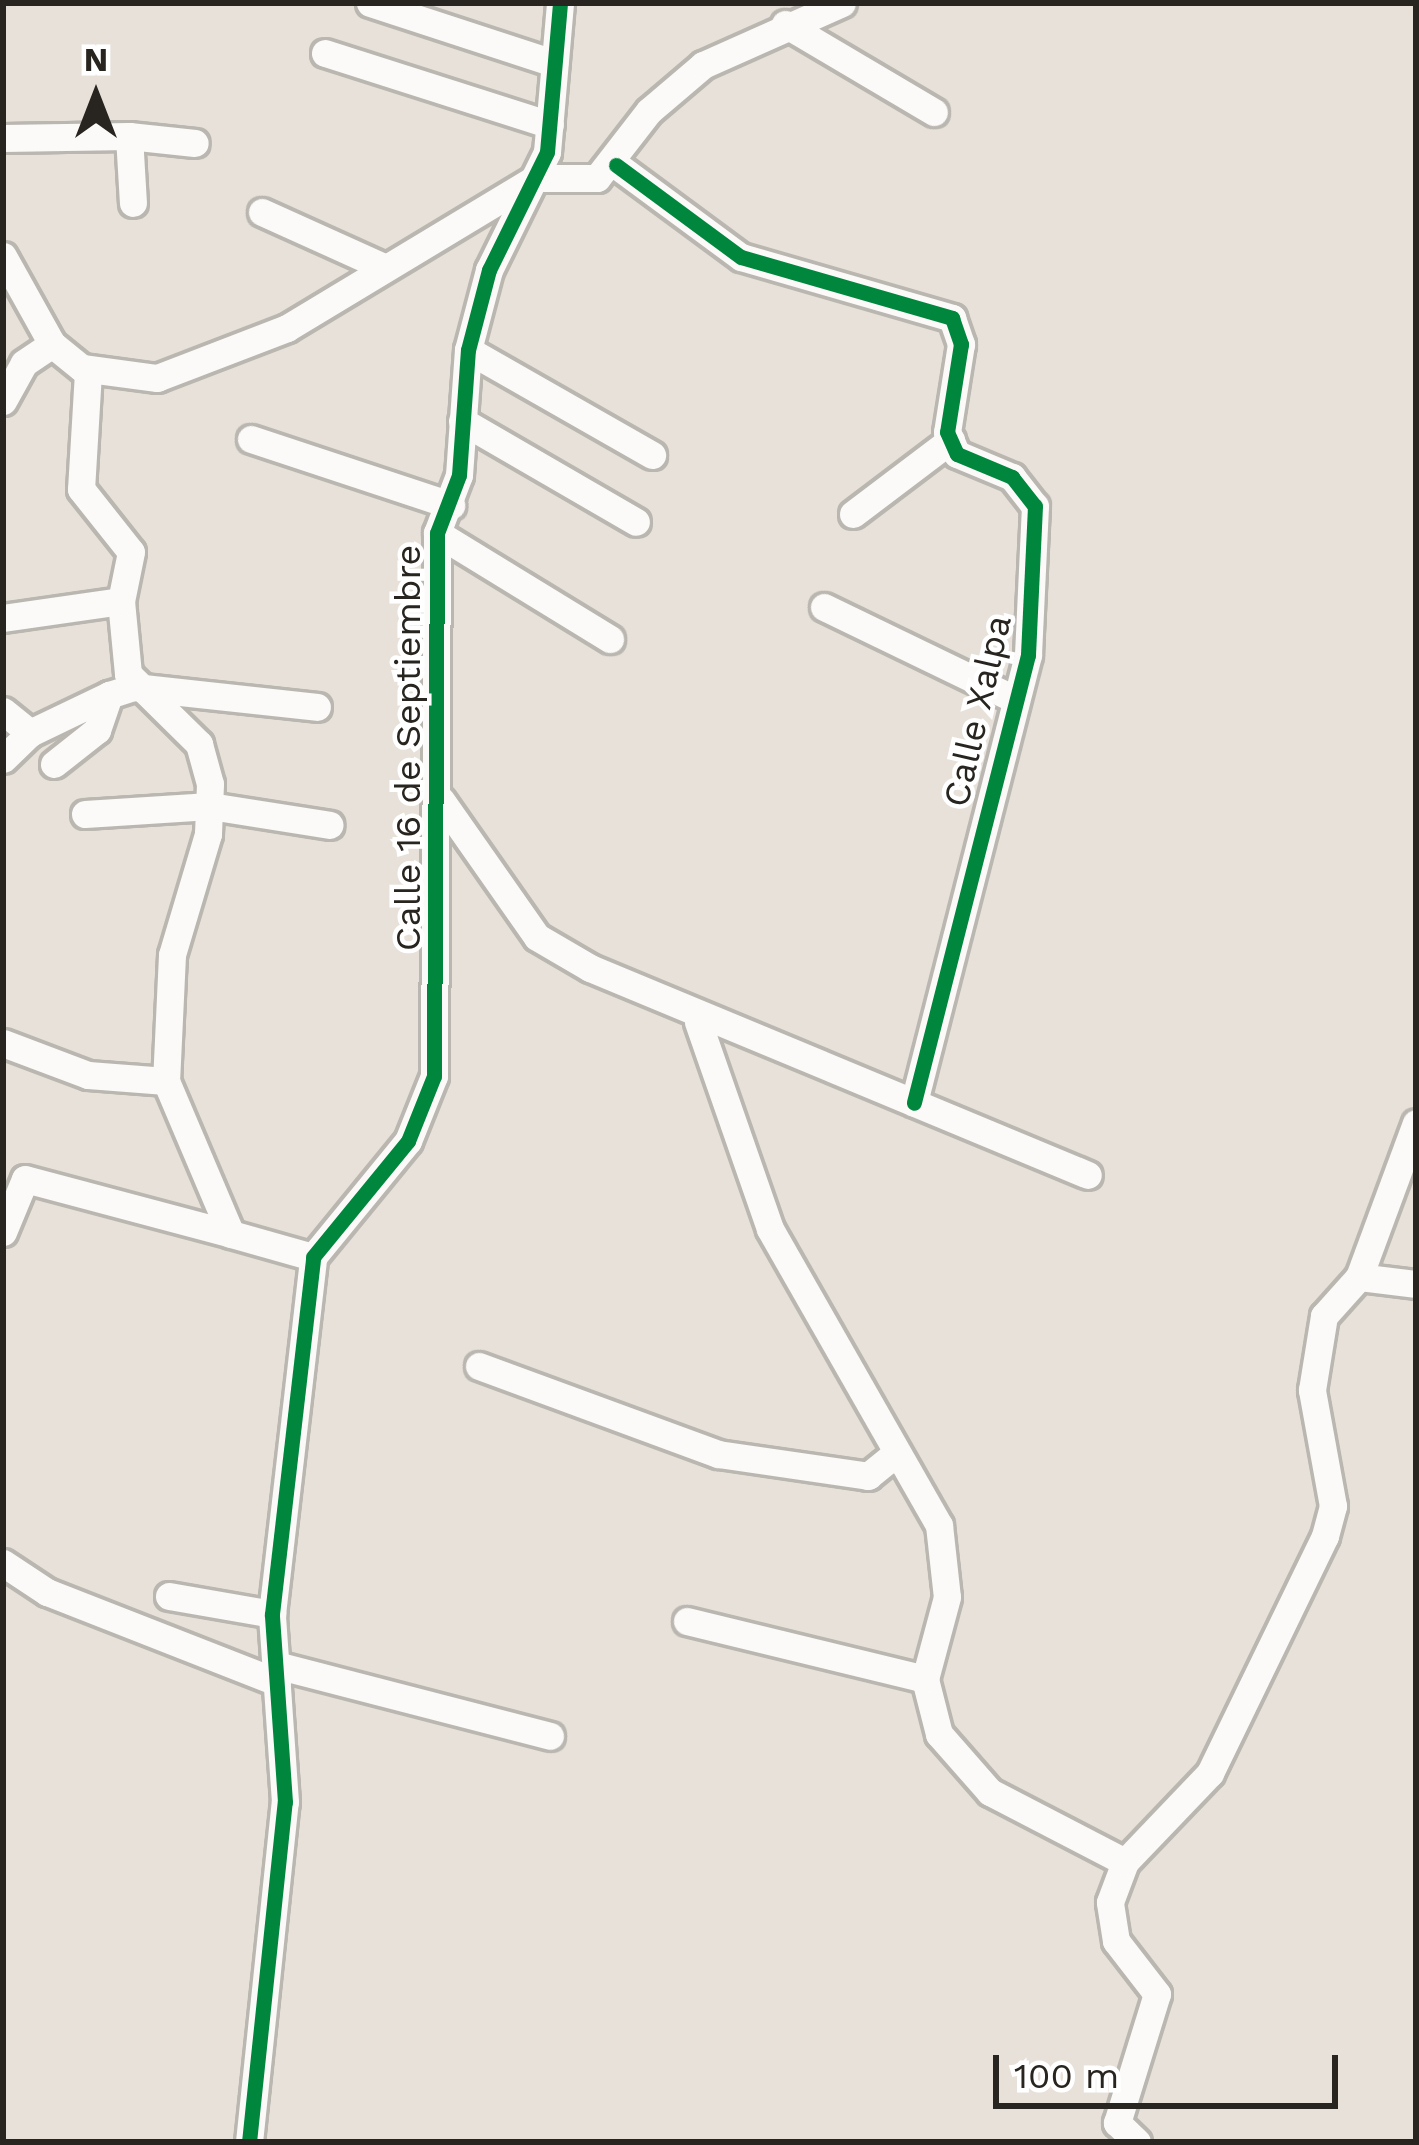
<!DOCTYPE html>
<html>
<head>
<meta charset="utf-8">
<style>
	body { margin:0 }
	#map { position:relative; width:1419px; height:2145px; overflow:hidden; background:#e7e1da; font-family:"Work Sans",sans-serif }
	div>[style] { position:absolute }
	.roads { filter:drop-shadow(3px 0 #bab6b0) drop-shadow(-3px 0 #bab6b0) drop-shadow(0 3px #bab6b0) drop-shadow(0 -3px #bab6b0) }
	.street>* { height:27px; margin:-13.5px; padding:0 13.5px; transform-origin:13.5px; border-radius:13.5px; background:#fbfaf9 }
	.cycleway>* { height:15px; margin:-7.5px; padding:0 7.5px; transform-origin:7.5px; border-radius:7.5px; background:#00873e }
	span { translate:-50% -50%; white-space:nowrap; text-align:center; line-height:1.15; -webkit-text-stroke:9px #fff; paint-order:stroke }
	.street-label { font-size:36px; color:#28241f }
	.frame { position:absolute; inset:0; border:6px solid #28241f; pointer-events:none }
	.north { position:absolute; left:36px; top:36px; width:120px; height:120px; -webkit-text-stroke:9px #fff; paint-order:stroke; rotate:0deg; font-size:33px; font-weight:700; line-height:48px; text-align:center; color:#28241f }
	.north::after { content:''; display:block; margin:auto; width:42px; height:54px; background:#28241f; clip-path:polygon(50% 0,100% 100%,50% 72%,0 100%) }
	.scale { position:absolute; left:993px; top:2055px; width:345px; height:54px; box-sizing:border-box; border:6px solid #28241f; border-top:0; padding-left:15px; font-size:36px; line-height:42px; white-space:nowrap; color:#28241f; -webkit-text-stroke:9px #fff; paint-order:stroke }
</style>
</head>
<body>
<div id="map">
	<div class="roads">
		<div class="street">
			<div style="left:370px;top:3px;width:194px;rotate:18.1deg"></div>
			<div style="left:785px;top:24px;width:173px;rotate:30.6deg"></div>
			<div style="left:325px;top:53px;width:236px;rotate:17.7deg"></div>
			<div style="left:129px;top:136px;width:66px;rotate:6.1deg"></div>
			<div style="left:3px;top:138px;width:126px;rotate:-0.9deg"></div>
			<div style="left:129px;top:136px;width:67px;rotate:86.6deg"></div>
			<div style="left:616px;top:165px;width:155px;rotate:36.4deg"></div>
			<div style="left:741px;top:257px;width:220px;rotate:16.1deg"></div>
			<div style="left:952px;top:318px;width:28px;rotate:71deg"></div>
			<div style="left:961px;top:344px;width:89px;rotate:99deg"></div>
			<div style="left:947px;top:432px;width:24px;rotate:66deg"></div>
			<div style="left:957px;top:454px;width:60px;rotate:22.7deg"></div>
			<div style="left:1012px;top:477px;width:37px;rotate:52deg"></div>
			<div style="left:1035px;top:506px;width:149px;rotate:92.7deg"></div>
			<div style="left:1028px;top:655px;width:462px;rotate:104.3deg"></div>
			<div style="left:262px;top:212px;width:134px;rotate:24.3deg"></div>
			<div style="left:3px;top:256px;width:101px;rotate:60.9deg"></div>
			<div style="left:52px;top:344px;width:38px;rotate:39deg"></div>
			<div style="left:82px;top:368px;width:76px;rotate:7.6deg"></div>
			<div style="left:157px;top:378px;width:139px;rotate:-21deg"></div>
			<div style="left:287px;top:328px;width:291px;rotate:-31.1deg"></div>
			<div style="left:536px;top:178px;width:61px"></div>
			<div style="left:597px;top:178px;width:85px;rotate:-52.2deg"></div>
			<div style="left:649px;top:111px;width:71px;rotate:-40.4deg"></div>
			<div style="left:703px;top:65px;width:152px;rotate:-24deg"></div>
			<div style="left:468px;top:350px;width:212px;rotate:29.7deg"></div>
			<div style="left:88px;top:372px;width:117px;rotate:93.4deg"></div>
			<div style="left:81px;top:489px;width:80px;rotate:51.6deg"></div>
			<div style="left:131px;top:552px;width:50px;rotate:101.5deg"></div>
			<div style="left:121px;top:601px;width:73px;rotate:84.5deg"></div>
			<div style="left:128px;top:674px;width:100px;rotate:44.6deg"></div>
			<div style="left:199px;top:744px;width:41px;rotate:74.6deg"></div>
			<div style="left:210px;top:784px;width:50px;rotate:92.3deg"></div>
			<div style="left:208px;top:834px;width:126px;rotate:106.6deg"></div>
			<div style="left:172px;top:955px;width:126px;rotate:92.7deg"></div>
			<div style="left:166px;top:1081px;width:166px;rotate:67deg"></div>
			<div style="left:231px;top:1234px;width:85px;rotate:15.7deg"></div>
			<div style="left:3px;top:401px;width:43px;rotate:-61.1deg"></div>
			<div style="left:24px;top:363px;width:34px;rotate:-34deg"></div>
			<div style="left:462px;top:421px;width:201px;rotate:30.1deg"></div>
			<div style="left:251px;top:439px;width:211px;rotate:18.3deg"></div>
			<div style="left:853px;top:514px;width:123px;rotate:-37.1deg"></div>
			<div style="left:437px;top:533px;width:203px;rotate:31.5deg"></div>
			<div style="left:824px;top:607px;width:213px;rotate:25.8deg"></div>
			<div style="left:3px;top:618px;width:119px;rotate:-8.2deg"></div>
			<div style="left:3px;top:711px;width:35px;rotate:39deg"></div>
			<div style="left:30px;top:733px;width:37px;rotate:136deg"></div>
			<div style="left:30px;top:733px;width:88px;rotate:-25.7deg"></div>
			<div style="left:54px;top:764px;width:55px;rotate:-38.3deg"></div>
			<div style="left:97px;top:730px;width:37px;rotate:-71deg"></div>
			<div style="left:109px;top:695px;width:26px;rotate:-18deg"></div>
			<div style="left:134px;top:687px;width:184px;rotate:6.2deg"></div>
			<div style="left:441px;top:800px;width:167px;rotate:55deg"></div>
			<div style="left:537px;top:937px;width:61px;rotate:30.3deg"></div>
			<div style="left:590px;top:968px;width:539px;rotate:22.57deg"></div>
			<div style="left:85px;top:814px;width:125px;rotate:-3.7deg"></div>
			<div style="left:210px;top:806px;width:121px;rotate:9deg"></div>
			<div style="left:698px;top:1022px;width:219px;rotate:70.8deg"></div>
			<div style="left:770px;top:1229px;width:341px;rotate:60.3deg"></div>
			<div style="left:939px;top:1525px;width:72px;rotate:83.7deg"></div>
			<div style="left:947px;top:1597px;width:85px;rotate:105deg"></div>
			<div style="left:925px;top:1679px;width:57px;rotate:75.7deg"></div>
			<div style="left:939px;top:1734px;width:77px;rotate:48.7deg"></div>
			<div style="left:990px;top:1792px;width:152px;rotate:27.4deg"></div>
			<div style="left:3px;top:1043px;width:91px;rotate:20.6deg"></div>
			<div style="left:88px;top:1075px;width:78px;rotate:4.4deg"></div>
			<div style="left:3px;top:1232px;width:57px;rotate:-67.5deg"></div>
			<div style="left:25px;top:1179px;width:213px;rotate:14.9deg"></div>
			<div style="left:1359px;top:1277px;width:57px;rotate:7deg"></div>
			<div style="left:479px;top:1366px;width:255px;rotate:20.2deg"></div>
			<div style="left:718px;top:1454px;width:152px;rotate:8.3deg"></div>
			<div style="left:868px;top:1476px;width:35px;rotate:-39deg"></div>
			<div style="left:3px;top:1563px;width:53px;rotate:33.4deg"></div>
			<div style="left:47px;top:1592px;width:247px;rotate:21.4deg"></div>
			<div style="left:169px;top:1596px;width:105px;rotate:9.9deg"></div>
			<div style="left:687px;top:1621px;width:245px;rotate:13.7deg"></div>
			<div style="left:276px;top:1665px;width:283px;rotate:14.5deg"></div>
			<div style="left:249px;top:2142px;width:342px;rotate:-84deg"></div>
			<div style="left:285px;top:1802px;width:188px;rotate:-94deg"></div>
			<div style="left:272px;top:1614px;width:359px;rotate:-83.4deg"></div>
			<div style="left:313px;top:1257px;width:150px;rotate:-50.7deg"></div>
			<div style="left:408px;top:1141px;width:70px;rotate:-68.2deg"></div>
			<div style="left:434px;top:1076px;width:543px;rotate:-89.68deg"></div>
			<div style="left:437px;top:533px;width:62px;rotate:-69.2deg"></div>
			<div style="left:459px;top:475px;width:125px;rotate:-85.9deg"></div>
			<div style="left:468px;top:350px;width:83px;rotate:-75.3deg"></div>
			<div style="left:489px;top:270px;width:131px;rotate:-63.8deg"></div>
			<div style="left:547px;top:152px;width:150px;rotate:-85deg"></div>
			<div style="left:1137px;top:2142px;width:28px;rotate:-136deg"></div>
			<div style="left:1117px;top:2123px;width:135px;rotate:-72.8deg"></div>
			<div style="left:1157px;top:1994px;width:67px;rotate:-127.7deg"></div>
			<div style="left:1116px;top:1941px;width:39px;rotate:-99deg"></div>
			<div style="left:1110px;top:1902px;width:43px;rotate:-69.4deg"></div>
			<div style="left:1125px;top:1862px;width:123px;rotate:-46.3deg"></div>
			<div style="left:1210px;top:1773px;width:263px;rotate:-64.1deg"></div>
			<div style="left:1325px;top:1536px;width:31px;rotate:-75deg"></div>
			<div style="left:1333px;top:1506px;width:118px;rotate:-100.3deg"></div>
			<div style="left:1312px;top:1390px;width:75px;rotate:-80.8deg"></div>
			<div style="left:1324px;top:1316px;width:52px;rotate:-48.1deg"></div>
			<div style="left:1359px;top:1277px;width:164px;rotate:-69.7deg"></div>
		</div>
	</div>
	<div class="cycleway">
		<div style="left:616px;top:165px;width:155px;rotate:36.4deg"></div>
		<div style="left:741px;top:257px;width:220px;rotate:16.1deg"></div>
		<div style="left:952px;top:318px;width:28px;rotate:71deg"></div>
		<div style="left:961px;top:344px;width:89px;rotate:99deg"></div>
		<div style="left:947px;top:432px;width:24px;rotate:66deg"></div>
		<div style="left:957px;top:454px;width:60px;rotate:22.7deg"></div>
		<div style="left:1012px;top:477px;width:37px;rotate:52deg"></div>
		<div style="left:1035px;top:506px;width:149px;rotate:92.7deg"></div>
		<div style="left:1028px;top:655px;width:462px;rotate:104.3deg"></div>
		<div style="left:249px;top:2142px;width:342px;rotate:-84deg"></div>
		<div style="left:285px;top:1802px;width:188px;rotate:-94deg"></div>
		<div style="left:272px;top:1614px;width:359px;rotate:-83.4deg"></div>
		<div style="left:313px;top:1257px;width:150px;rotate:-50.7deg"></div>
		<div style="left:408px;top:1141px;width:70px;rotate:-68.2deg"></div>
		<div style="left:434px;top:1076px;width:543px;rotate:-89.68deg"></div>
		<div style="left:437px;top:533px;width:62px;rotate:-69.2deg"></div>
		<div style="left:459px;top:475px;width:125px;rotate:-85.9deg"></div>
		<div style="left:468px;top:350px;width:83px;rotate:-75.3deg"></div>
		<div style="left:489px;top:270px;width:131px;rotate:-63.8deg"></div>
		<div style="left:547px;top:152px;width:150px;rotate:-85deg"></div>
	</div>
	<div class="street-label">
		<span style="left:978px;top:711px;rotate:-77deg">Calle Xalpa</span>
		<span style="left:409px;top:748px;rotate:-90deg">Calle 16 de Septiembre</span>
	</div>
	<div class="frame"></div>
	<div class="north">N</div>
	<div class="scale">100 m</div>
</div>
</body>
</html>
